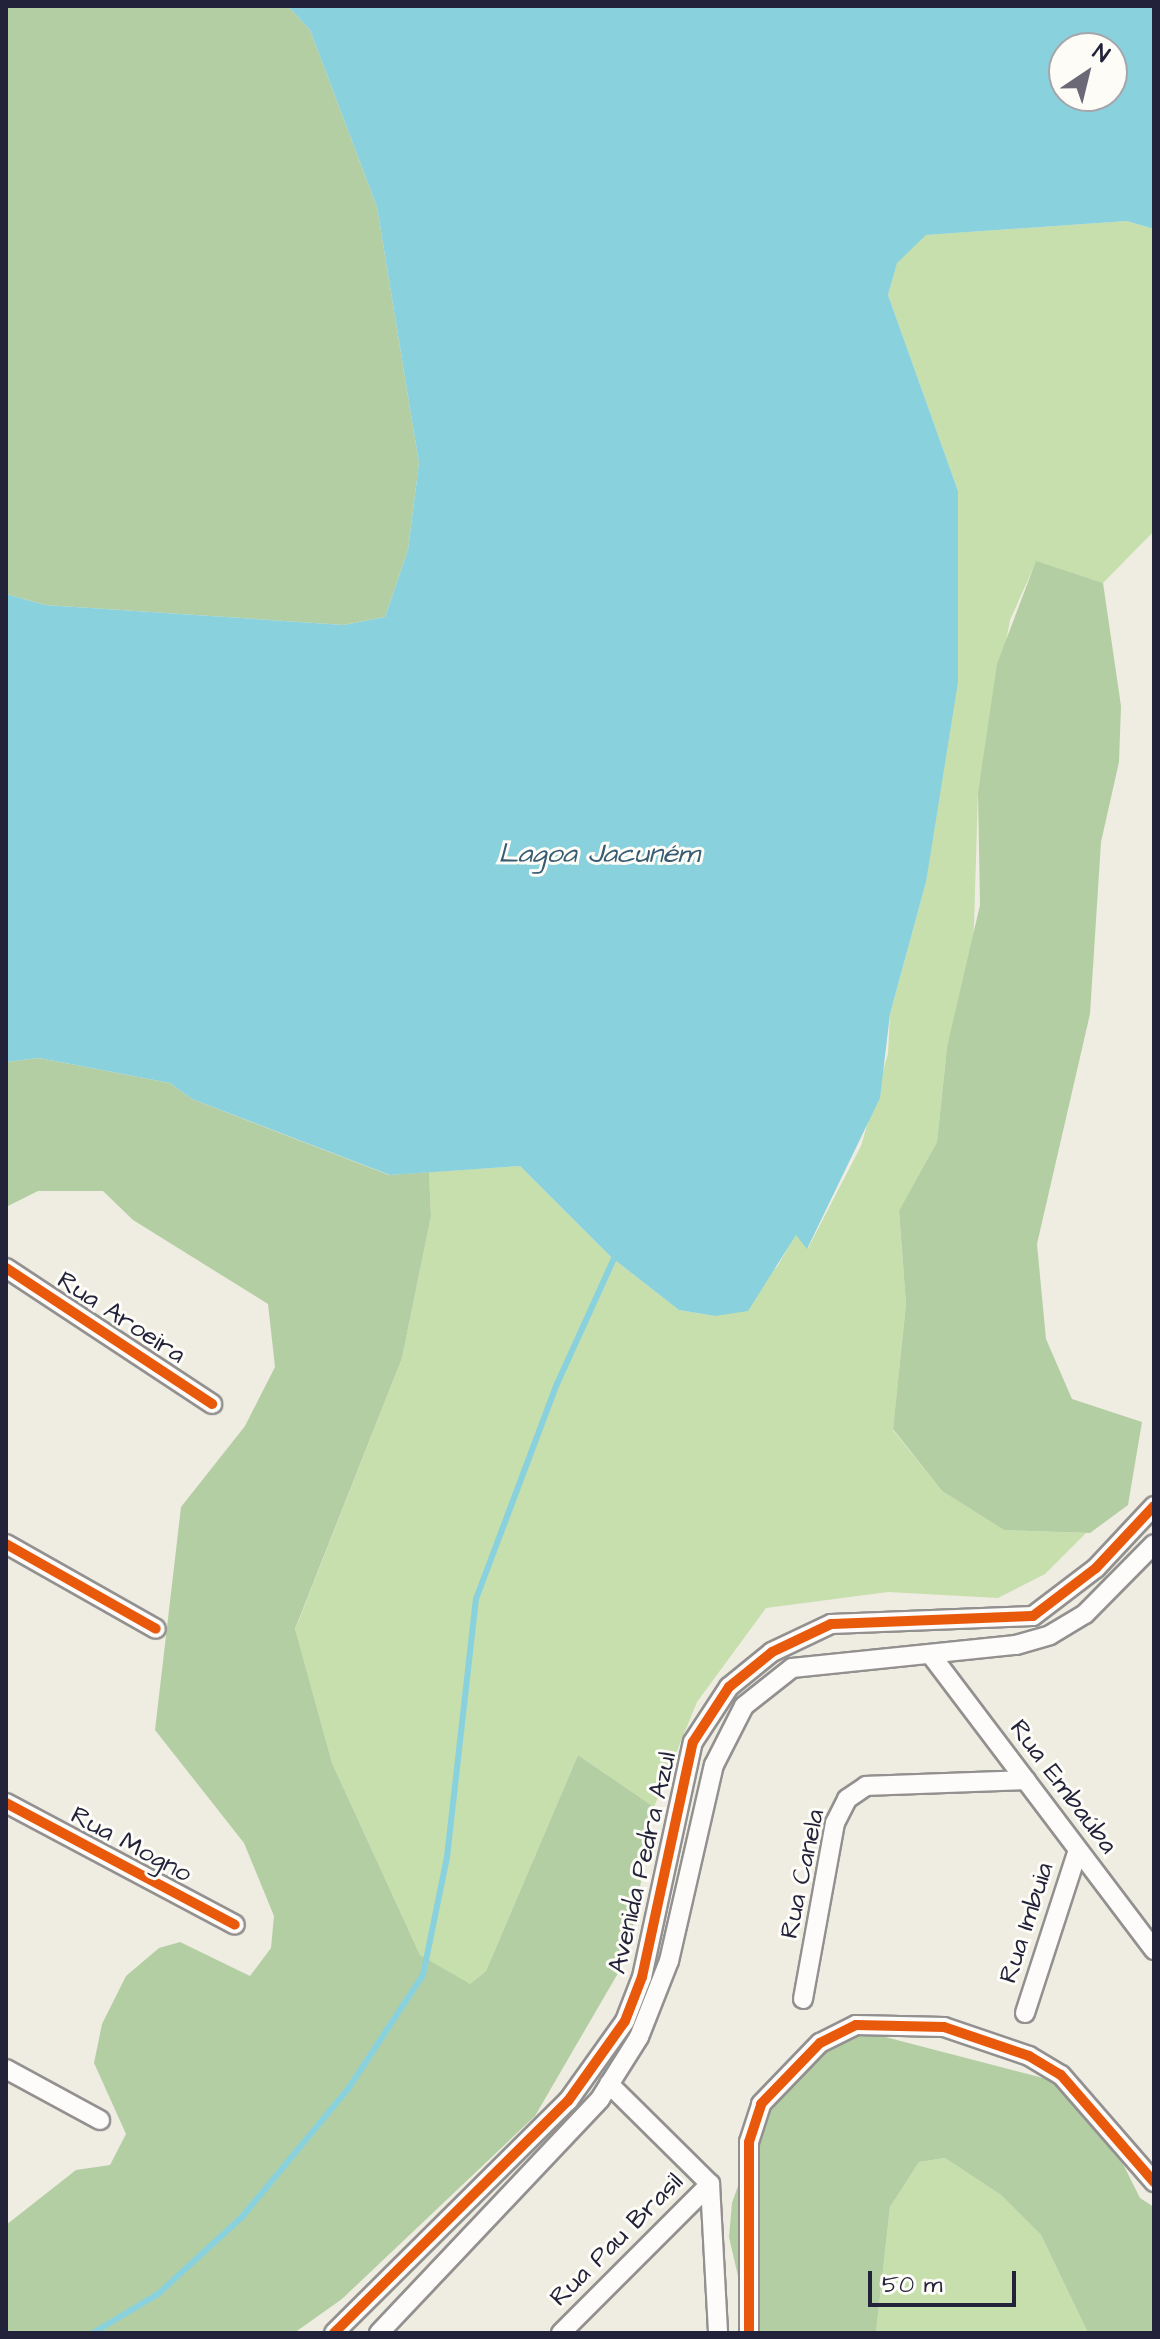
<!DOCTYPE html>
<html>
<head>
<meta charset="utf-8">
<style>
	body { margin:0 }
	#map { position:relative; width:1160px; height:2339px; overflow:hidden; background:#efece2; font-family:"Architects Daughter",sans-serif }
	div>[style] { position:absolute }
	.green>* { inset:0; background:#c6dfad }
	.forest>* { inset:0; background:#b4cea3 }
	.water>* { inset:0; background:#8ad1de }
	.stream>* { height:6px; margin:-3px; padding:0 3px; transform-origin:3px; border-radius:3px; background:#8ad1de }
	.roads { filter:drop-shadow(2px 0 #939190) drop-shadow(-2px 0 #939190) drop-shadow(0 2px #939190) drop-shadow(0 -2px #939190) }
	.street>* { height:18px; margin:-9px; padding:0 9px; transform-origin:9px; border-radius:9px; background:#fdfcfb }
	.cycleway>* { height:10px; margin:-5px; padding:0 5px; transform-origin:5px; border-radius:5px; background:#e8590c }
	span { translate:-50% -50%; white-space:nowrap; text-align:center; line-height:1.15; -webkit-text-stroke:6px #fdfcf7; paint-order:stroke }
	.street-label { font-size:26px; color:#22223b }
	.water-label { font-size:28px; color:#375b73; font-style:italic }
	.frame { position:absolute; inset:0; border:8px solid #22223b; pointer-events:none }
	.north { position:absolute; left:1048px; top:32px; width:80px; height:80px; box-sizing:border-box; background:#fdfcf7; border:2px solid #a5a5ac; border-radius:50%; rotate:35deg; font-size:22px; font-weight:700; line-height:32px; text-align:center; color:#22223b }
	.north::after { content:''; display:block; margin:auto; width:28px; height:36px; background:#6a6975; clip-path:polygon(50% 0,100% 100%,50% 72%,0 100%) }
	.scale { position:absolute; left:868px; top:2271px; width:148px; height:36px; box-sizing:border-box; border:4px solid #22223b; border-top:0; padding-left:10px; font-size:24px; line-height:28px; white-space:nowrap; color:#22223b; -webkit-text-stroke:6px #fdfcf7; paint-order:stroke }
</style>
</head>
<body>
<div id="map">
	<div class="green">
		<div style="clip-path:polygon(1127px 221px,1154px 229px,1154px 531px,1103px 583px,1036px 562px,1010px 620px,978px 793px,973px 957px,947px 1047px,937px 1142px,899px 1212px,906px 1304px,893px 1430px,942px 1491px,1004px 1530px,1086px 1533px,1045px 1574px,998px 1598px,888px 1592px,766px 1608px,697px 1702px,654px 1807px,578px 1755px,486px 1971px,470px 1984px,452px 1978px,420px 1955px,332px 1763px,295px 1630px,402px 1358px,431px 1216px,429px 1172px,520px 1166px,611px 1257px,679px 1310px,715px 1316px,777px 1267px,796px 1234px,808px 1248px,861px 1146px,888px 1054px,890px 1014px,926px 882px,935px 800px,958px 491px,888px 295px,897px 262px,925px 235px)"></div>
		<div style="clip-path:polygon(945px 2158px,1001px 2195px,1041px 2235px,1088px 2333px,876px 2333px,890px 2207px,919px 2162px)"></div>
	</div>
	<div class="forest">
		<div style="clip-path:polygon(6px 6px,288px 6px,310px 30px,377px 207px,419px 463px,408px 550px,385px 617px,344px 625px,45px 605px,6px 594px)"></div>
		<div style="clip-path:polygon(1036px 561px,1103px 583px,1121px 706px,1119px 762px,1101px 842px,1090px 1014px,1037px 1244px,1046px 1339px,1072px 1399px,1142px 1422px,1128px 1505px,1090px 1533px,1004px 1530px,942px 1491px,893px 1429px,906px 1304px,899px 1211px,937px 1142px,947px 1047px,980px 905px,978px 793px,997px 664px)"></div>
		<div style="clip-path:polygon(39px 1058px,170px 1083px,192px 1099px,389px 1175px,429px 1172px,431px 1216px,402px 1358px,295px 1629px,332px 1763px,420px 1955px,470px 1984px,486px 1971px,578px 1755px,654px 1807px,628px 1956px,535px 2116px,342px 2299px,294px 2333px,6px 2333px,6px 2225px,76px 2170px,110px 2165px,126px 2134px,94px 2063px,102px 2024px,126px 1976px,159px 1948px,180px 1942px,250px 1976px,271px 1948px,274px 1916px,244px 1843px,155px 1730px,181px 1507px,245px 1426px,275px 1367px,268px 1304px,133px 1220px,103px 1191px,38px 1191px,6px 1207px,6px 1062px)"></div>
		<div style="clip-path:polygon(843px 2026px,1047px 2079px,1100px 2118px,1140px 2198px,1154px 2207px,1154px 2333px,1088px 2333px,1041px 2235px,1001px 2195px,945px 2158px,919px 2162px,890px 2207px,876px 2333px,751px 2333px,729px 2237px,732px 2203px,768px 2100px)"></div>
	</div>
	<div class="water">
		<div style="clip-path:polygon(evenodd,288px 6px,1154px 6px,1154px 229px,1127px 221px,926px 235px,897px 263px,888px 295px,958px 491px,958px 682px,926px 882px,890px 1014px,880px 1098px,807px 1249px,796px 1235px,748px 1311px,715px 1316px,679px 1310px,611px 1257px,520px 1166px,390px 1175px,192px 1099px,170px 1083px,39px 1058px,6px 1062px,6px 594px,45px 605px,344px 625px,385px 617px,408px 550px,419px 463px,377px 207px,310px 30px,288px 6px,1064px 48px,1112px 48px,1112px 96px,1064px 96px,1064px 48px)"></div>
	</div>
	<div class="stream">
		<div style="left:93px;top:2333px;width:76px;rotate:-31deg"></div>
		<div style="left:158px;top:2294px;width:114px;rotate:-42.5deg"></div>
		<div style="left:242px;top:2217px;width:166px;rotate:-50.4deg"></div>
		<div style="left:348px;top:2089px;width:136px;rotate:-56.7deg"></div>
		<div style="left:423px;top:1975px;width:120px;rotate:-78.5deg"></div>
		<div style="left:447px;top:1857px;width:260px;rotate:-83.6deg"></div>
		<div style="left:476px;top:1599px;width:230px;rotate:-69.4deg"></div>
		<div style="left:557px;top:1384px;width:143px;rotate:-65.6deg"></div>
	</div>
	<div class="roads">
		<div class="street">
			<div style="left:6px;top:1268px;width:247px;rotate:33.4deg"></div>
			<div style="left:6px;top:1544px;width:172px;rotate:29.5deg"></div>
			<div style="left:931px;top:1655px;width:370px;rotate:52.9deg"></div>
			<div style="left:6px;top:1803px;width:259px;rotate:28deg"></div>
			<div style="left:803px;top:1999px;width:179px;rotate:-79.7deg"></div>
			<div style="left:835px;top:1823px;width:27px;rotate:-63deg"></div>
			<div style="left:847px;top:1799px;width:23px;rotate:-34deg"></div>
			<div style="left:866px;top:1786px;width:160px;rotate:-2.1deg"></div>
			<div style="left:1025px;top:2013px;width:171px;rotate:-72deg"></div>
			<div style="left:6px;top:2069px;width:107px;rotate:28.5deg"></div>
			<div style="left:609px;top:2084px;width:142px;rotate:44.7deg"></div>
			<div style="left:710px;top:2184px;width:149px;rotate:86.9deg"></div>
			<div style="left:334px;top:2333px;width:330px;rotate:-44.8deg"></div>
			<div style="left:568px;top:2101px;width:98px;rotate:-54.5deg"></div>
			<div style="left:625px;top:2021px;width:47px;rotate:-68.9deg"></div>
			<div style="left:642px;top:1977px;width:240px;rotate:-77.8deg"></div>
			<div style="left:693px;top:1742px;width:66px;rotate:-56.8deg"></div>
			<div style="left:729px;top:1687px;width:55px;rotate:-39.1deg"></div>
			<div style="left:772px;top:1652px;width:65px;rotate:-25.4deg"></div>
			<div style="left:831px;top:1624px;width:202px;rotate:-2.3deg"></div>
			<div style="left:1033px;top:1616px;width:79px;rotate:-37.3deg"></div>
			<div style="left:1096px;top:1568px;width:85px;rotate:-46.9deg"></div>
			<div style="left:379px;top:2333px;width:322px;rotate:-46.6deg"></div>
			<div style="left:600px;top:2099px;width:73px;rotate:-57.8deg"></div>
			<div style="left:639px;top:2037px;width:82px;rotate:-68.5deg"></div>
			<div style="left:669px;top:1961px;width:201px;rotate:-77.1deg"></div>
			<div style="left:714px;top:1765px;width:66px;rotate:-63deg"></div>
			<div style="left:744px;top:1706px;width:61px;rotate:-38.4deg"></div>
			<div style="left:792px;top:1668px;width:225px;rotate:-5.9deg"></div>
			<div style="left:1016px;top:1645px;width:35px;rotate:-16deg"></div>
			<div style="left:1050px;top:1635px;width:41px;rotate:-31deg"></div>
			<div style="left:1085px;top:1614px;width:98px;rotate:-45.4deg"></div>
			<div style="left:561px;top:2333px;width:211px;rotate:-45deg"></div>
			<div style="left:749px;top:2333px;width:191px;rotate:-90deg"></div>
			<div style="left:749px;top:2142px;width:40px;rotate:-72deg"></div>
			<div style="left:761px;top:2104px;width:85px;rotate:-46deg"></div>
			<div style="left:820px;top:2043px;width:40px;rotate:-26.6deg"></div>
			<div style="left:856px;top:2025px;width:88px;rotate:1.3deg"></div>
			<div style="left:944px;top:2027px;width:90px;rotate:18.8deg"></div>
			<div style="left:1029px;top:2056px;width:37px;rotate:31deg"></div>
			<div style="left:1061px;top:2075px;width:142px;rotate:49deg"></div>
		</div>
	</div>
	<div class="cycleway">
		<div style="left:6px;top:1268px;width:247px;rotate:33.4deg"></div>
		<div style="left:6px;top:1544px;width:172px;rotate:29.5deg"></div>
		<div style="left:6px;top:1803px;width:259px;rotate:28deg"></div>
		<div style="left:334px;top:2333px;width:330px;rotate:-44.8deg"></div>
		<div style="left:568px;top:2101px;width:98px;rotate:-54.5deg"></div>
		<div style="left:625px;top:2021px;width:47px;rotate:-68.9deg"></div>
		<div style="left:642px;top:1977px;width:240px;rotate:-77.8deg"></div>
		<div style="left:693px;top:1742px;width:66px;rotate:-56.8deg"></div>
		<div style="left:729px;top:1687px;width:55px;rotate:-39.1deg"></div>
		<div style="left:772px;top:1652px;width:65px;rotate:-25.4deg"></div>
		<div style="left:831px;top:1624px;width:202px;rotate:-2.3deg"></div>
		<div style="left:1033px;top:1616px;width:79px;rotate:-37.3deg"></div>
		<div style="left:1096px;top:1568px;width:85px;rotate:-46.9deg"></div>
		<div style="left:749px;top:2333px;width:191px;rotate:-90deg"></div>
		<div style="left:749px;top:2142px;width:40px;rotate:-72deg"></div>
		<div style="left:761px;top:2104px;width:85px;rotate:-46deg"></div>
		<div style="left:820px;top:2043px;width:40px;rotate:-26.6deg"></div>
		<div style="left:856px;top:2025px;width:88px;rotate:1.3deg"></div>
		<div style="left:944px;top:2027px;width:90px;rotate:18.8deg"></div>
		<div style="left:1029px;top:2056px;width:37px;rotate:31deg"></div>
		<div style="left:1061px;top:2075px;width:142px;rotate:49deg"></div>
	</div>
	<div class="street-label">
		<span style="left:121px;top:1318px;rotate:33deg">Rua Aroeira</span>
		<span style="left:1063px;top:1787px;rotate:53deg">Rua Embaúba</span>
		<span style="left:131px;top:1845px;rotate:28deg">Rua Mogno</span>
		<span style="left:643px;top:1863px;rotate:-77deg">Avenida Pedra Azul</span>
		<span style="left:803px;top:1874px;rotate:-78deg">Rua Canela</span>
		<span style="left:1027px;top:1923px;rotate:-72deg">Rua Imbuia</span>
		<span style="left:617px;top:2240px;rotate:-45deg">Rua Pau Brasil</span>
	</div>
	<div class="water-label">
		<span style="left:599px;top:854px">Lagoa Jacuném</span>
	</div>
	<div class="frame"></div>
	<div class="north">N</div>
	<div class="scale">50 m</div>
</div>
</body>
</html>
